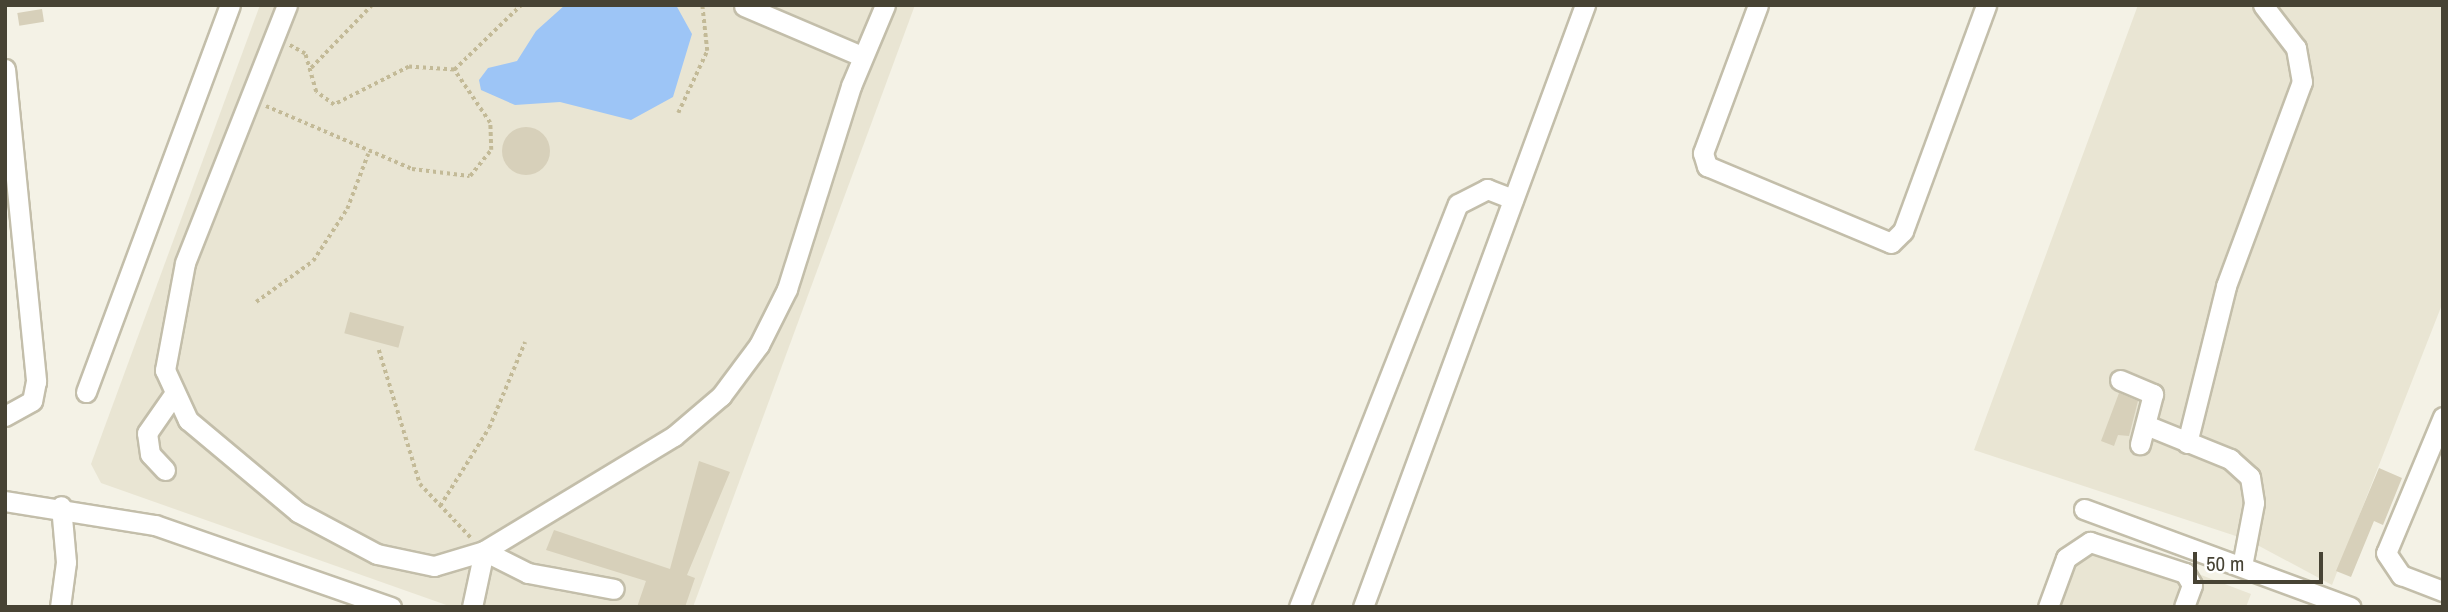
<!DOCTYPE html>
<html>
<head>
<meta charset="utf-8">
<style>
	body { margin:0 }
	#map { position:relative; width:2448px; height:612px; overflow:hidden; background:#f4f2e6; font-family:"Archivo Narrow",sans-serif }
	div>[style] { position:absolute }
	.residential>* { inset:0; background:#e9e5d3 }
	.water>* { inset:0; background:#9dc5f6 }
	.building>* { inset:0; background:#d7d0ba; transform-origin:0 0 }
	.round { border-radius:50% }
	.path>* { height:3.5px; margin-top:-1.75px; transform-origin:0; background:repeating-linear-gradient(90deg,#c3ba97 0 3.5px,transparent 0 7px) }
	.roads { filter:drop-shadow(2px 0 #c3beaa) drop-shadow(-2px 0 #c3beaa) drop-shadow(0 2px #c3beaa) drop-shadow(0 -2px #c3beaa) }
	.minor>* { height:19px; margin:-9.5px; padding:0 9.5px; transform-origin:9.5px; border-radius:9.5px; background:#fff }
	span { translate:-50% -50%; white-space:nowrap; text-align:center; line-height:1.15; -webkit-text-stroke:5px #fff; paint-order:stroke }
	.frame { position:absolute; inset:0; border:7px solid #474334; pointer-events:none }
	.scale { position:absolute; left:2193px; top:552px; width:130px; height:32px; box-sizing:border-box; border:4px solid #474334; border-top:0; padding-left:9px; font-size:21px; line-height:24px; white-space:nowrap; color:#474334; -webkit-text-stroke:5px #fff; paint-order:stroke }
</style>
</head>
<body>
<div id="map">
	<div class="residential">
		<div style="clip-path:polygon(260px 5px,915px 5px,693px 607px,452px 607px,101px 483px,91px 464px)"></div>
		<div style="clip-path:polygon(2138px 5px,2443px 5px,2443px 302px,2332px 585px,2248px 540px,1974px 450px)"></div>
		<div style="clip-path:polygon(2088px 532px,2251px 594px,2246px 607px,2039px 607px,2057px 553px)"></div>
	</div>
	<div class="water">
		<div style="clip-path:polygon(565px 5px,676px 5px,692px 34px,673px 97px,631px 120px,560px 102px,515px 105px,481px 90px,479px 80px,488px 68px,517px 61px,536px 31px)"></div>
	</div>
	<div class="building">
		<div style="left:42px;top:9px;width:13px;height:25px;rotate:81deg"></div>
		<div class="round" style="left:502px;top:127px;width:48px;height:48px"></div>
		<div style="left:350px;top:312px;width:56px;height:22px;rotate:15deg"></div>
		<div style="clip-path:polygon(2119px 393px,2138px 401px,2129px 436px,2118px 435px,2114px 446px,2101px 441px)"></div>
		<div style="clip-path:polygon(699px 461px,730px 472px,687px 575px,695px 578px,685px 607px,637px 607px,646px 581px,546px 550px,554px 530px,670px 569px)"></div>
		<div style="clip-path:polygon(2379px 468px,2402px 478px,2383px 525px,2374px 521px,2351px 577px,2336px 571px)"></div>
	</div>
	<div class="path">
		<div style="left:311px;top:68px;width:88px;rotate:-45.9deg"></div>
		<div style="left:454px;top:70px;width:93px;rotate:-44.1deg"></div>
		<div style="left:266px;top:106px;width:159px;rotate:23.3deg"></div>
		<div style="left:412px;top:169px;width:58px;rotate:6.9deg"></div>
		<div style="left:470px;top:176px;width:33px;rotate:-51deg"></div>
		<div style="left:491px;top:150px;width:27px;rotate:-92deg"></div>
		<div style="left:490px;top:123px;width:64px;rotate:-124.2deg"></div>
		<div style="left:454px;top:70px;width:45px;rotate:-176.2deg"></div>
		<div style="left:409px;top:67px;width:84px;rotate:153.1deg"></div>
		<div style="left:334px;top:105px;width:22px;rotate:-144deg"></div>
		<div style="left:316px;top:92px;width:40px;rotate:-106deg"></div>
		<div style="left:305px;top:54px;width:18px;rotate:-151deg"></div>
		<div style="left:678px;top:113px;width:68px;rotate:-64.9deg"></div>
		<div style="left:707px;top:51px;width:46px;rotate:-96.2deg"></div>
		<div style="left:256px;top:302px;width:70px;rotate:-35.7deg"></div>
		<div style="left:313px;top:261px;width:62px;rotate:-56.8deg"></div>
		<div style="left:347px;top:209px;width:59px;rotate:-69.1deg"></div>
		<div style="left:379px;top:350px;width:140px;rotate:73deg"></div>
		<div style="left:420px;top:484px;width:74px;rotate:46.6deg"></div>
		<div style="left:440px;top:506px;width:92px;rotate:-57.9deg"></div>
		<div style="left:489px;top:428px;width:93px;rotate:-67.3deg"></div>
	</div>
	<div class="roads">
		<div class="minor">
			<div style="left:287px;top:5px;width:277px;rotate:111.6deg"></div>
			<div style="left:185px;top:263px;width:109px;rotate:100.6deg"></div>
			<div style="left:165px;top:370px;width:55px;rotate:65.3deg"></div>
			<div style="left:188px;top:420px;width:143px;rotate:39.9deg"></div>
			<div style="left:298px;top:512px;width:89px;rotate:28deg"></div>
			<div style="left:377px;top:554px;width:58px;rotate:11.9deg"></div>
			<div style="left:434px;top:566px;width:52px;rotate:-16.7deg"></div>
			<div style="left:484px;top:551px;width:222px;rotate:-31.2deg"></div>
			<div style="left:674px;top:436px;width:62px;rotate:-40.4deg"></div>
			<div style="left:721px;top:396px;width:64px;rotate:-53.3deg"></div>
			<div style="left:759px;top:345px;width:63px;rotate:-63.4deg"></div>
			<div style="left:787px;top:289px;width:213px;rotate:-72.5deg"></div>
			<div style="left:851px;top:86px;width:88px;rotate:-67.2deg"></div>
			<div style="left:1758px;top:5px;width:158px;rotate:110.4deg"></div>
			<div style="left:1703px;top:153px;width:14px;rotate:73deg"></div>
			<div style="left:1707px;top:166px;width:199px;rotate:22.7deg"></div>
			<div style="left:1891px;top:243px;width:17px;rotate:-45deg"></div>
			<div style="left:1903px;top:231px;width:241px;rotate:-69.8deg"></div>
			<div style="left:744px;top:6px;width:127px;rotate:23.1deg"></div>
			<div style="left:5px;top:69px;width:314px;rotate:84.3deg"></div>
			<div style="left:36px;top:381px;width:20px;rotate:101deg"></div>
			<div style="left:32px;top:401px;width:31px;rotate:151deg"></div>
			<div style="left:2120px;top:380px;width:36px;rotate:23deg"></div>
			<div style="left:2153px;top:394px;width:52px;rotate:104.6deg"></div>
			<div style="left:86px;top:392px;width:413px;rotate:-69.6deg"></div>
			<div style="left:2443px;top:417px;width:147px;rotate:112.7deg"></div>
			<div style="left:2386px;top:553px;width:27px;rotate:56deg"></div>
			<div style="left:2401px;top:575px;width:45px;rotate:20.9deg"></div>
			<div style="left:2146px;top:425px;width:91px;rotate:22deg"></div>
			<div style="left:2230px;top:459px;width:27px;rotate:42deg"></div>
			<div style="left:2250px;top:477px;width:26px;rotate:81deg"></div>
			<div style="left:2254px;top:503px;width:64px;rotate:100.8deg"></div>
			<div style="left:2187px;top:443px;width:162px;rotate:-76deg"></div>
			<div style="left:2226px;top:286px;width:218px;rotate:-69.6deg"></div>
			<div style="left:2302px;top:82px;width:35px;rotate:-100deg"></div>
			<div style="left:2296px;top:48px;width:54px;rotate:-127.5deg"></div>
			<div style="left:165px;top:470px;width:22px;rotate:-133deg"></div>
			<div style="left:150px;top:454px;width:21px;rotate:-98deg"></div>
			<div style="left:147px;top:433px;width:44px;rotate:-55.2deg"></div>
			<div style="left:5px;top:501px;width:152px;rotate:9.1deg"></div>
			<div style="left:155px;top:525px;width:250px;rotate:19.2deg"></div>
			<div style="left:2084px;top:509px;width:284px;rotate:20.2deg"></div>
			<div style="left:60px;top:607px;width:45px;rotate:-82.4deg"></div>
			<div style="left:66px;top:562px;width:56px;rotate:-95.1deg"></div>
			<div style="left:472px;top:607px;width:57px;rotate:-77.9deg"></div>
			<div style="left:484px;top:551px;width:49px;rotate:26.6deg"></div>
			<div style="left:528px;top:573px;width:87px;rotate:10.5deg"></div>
			<div style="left:1299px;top:607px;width:433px;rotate:-68.5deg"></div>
			<div style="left:1458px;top:204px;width:33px;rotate:-27deg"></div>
			<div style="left:1487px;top:189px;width:28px;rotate:21deg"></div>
			<div style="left:1363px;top:607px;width:642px;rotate:-69.76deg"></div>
			<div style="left:2048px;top:607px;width:52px;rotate:-69.8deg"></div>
			<div style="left:2066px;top:558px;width:29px;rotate:-34deg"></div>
			<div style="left:2090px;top:542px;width:100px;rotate:18.1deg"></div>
			<div style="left:2185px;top:573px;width:14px;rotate:60deg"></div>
			<div style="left:2192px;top:585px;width:23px;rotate:110deg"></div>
		</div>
	</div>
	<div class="frame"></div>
	<div class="scale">50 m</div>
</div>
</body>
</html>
